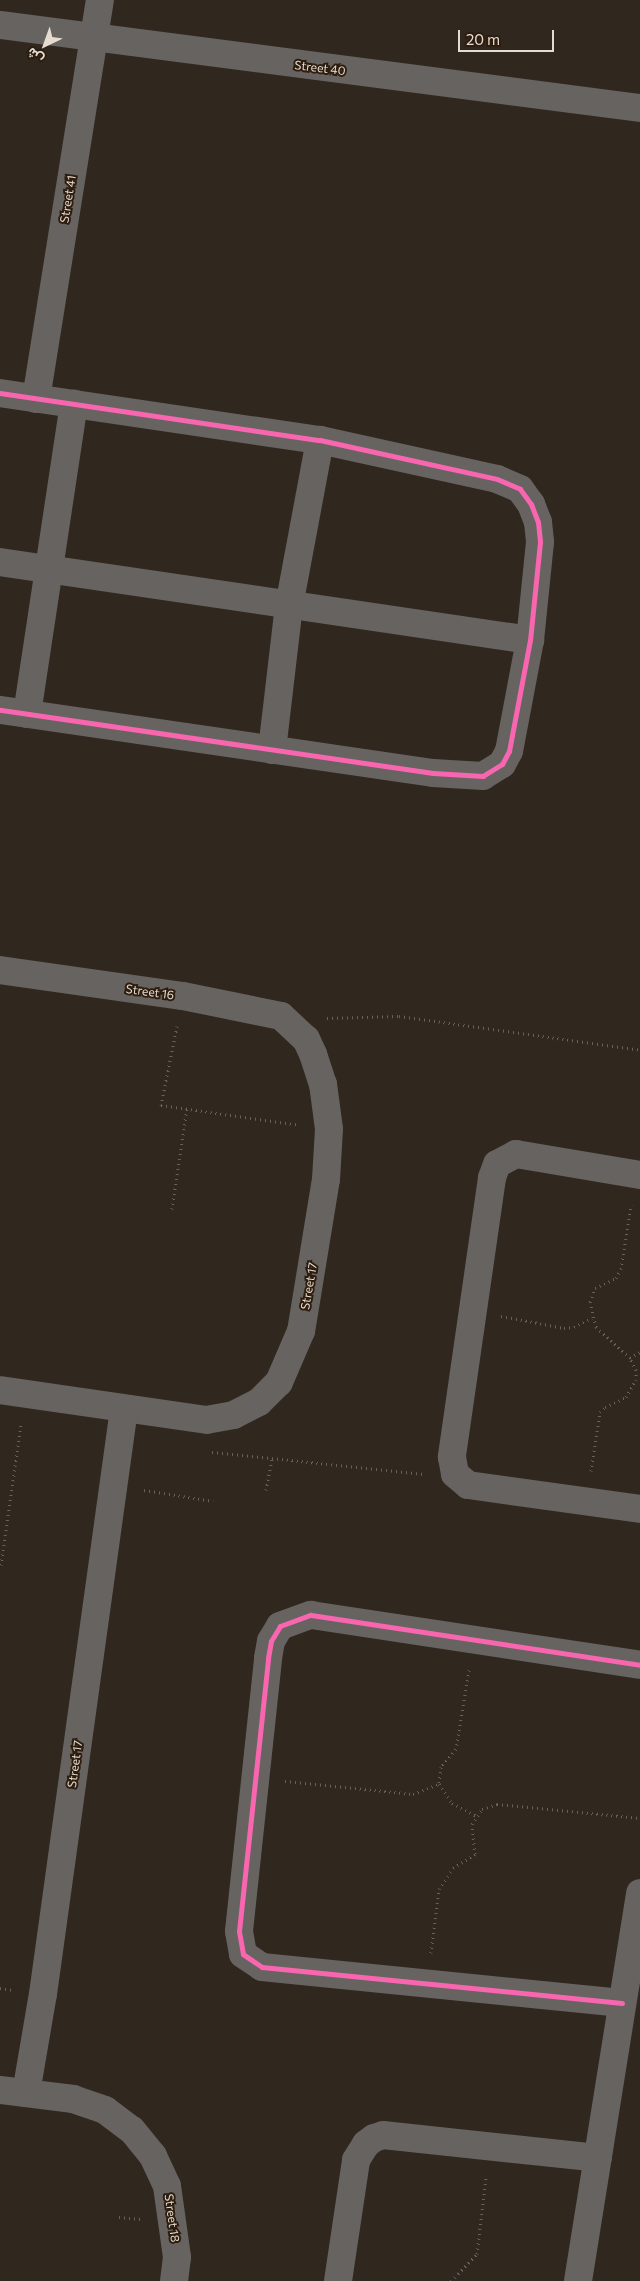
<!DOCTYPE html>
<html>
<head>
<meta charset="utf-8">
<style>
	body { margin:0 }
	#map { position:relative; width:640px; height:2281px; overflow:hidden; background:#30271f; font-family:Commissioner,Vazirmatn,sans-serif }
	div>[style] { position:absolute }
	.path>* { height:3px; margin-top:-1.5px; transform-origin:0; background:repeating-linear-gradient(90deg,#67625f 0 1px,transparent 0 5px) }
	.minor>* { height:28px; margin:-14px; padding:0 14px; transform-origin:14px; border-radius:14px; background:#676360 }
	.cycleway>* { height:5px; margin:-2.5px; padding:0 2.5px; transform-origin:2.5px; border-radius:2.5px; background:#f766af }
	span { translate:-50% -50%; white-space:nowrap; text-align:center; line-height:1.15; -webkit-text-stroke:4px #2d1d0f; paint-order:stroke }
	.street-label { font-size:12px; color:#e6dbd1 }
	.north { position:absolute; left:20px; top:20px; width:50px; height:50px; -webkit-text-stroke:4px #2d1d0f; paint-order:stroke; rotate:222deg; font-size:14px; font-weight:700; line-height:20px; text-align:center; color:#e6dbd1 }
	.north::after { content:''; display:block; margin:auto; width:18px; height:22px; background:#e6dbd1; clip-path:polygon(50% 0,100% 100%,50% 72%,0 100%) }
	.scale { position:absolute; left:458px; top:30px; width:96px; height:22px; box-sizing:border-box; border:2px solid #e6dbd1; border-top:0; padding-left:6px; font-size:15px; line-height:18px; white-space:nowrap; color:#e6dbd1; -webkit-text-stroke:4px #2d1d0f; paint-order:stroke }
</style>
</head>
<body>
<div id="map">
	<div class="path">
		<div style="left:327px;top:1018px;width:72px;rotate:-1.6deg"></div>
		<div style="left:399px;top:1016px;width:243px;rotate:8deg"></div>
		<div style="left:177px;top:1026px;width:81px;rotate:101.4deg"></div>
		<div style="left:161px;top:1105px;width:139px;rotate:8.2deg"></div>
		<div style="left:172px;top:1209px;width:102px;rotate:-81.6deg"></div>
		<div style="left:501px;top:1316px;width:64px;rotate:10.8deg"></div>
		<div style="left:564px;top:1328px;width:10px;rotate:-6deg"></div>
		<div style="left:574px;top:1327px;width:20px;rotate:-27deg"></div>
		<div style="left:630px;top:1358px;width:12px;rotate:-31deg"></div>
		<div style="left:212px;top:1452px;width:213px;rotate:5.9deg"></div>
		<div style="left:591px;top:1471px;width:60px;rotate:-81.3deg"></div>
		<div style="left:600px;top:1412px;width:7px;rotate:-45deg"></div>
		<div style="left:605px;top:1407px;width:23px;rotate:-25deg"></div>
		<div style="left:626px;top:1397px;width:20px;rotate:-60deg"></div>
		<div style="left:636px;top:1380px;width:10px;rotate:-90deg"></div>
		<div style="left:636px;top:1370px;width:13px;rotate:-117deg"></div>
		<div style="left:630px;top:1358px;width:46px;rotate:-137.6deg"></div>
		<div style="left:596px;top:1327px;width:26px;rotate:-103deg"></div>
		<div style="left:590px;top:1302px;width:15px;rotate:-70deg"></div>
		<div style="left:595px;top:1288px;width:23px;rotate:-25deg"></div>
		<div style="left:616px;top:1278px;width:10px;rotate:-61deg"></div>
		<div style="left:621px;top:1269px;width:65px;rotate:-81.1deg"></div>
		<div style="left:144px;top:1490px;width:70px;rotate:9.1deg"></div>
		<div style="left:266px;top:1490px;width:33px;rotate:-79deg"></div>
		<div style="left:1px;top:1565px;width:142px;rotate:-81.9deg"></div>
		<div style="left:469px;top:1670px;width:80px;rotate:99.3deg"></div>
		<div style="left:456px;top:1749px;width:23px;rotate:130deg"></div>
		<div style="left:441px;top:1767px;width:17px;rotate:97deg"></div>
		<div style="left:439px;top:1784px;width:23px;rotate:56deg"></div>
		<div style="left:452px;top:1803px;width:27px;rotate:28deg"></div>
		<div style="left:285px;top:1781px;width:129px;rotate:5.8deg"></div>
		<div style="left:413px;top:1794px;width:28px;rotate:-21deg"></div>
		<div style="left:431px;top:1953px;width:64px;rotate:-82.9deg"></div>
		<div style="left:439px;top:1889px;width:25px;rotate:-56deg"></div>
		<div style="left:453px;top:1868px;width:26px;rotate:-32deg"></div>
		<div style="left:475px;top:1854px;width:30px;rotate:-96deg"></div>
		<div style="left:472px;top:1824px;width:18px;rotate:-56deg"></div>
		<div style="left:482px;top:1809px;width:16px;rotate:-18deg"></div>
		<div style="left:497px;top:1804px;width:144px;rotate:5.6deg"></div>
		<div style="left:0;top:1988px;width:12px;rotate:9deg"></div>
		<div style="left:119px;top:2217px;width:22px;rotate:5deg"></div>
		<div style="left:451px;top:2281px;width:37px;rotate:-46deg"></div>
		<div style="left:477px;top:2254px;width:78px;rotate:-83.3deg"></div>
	</div>
	<div class="minor">
		<div style="left:0;top:25px;width:645px;rotate:7.39deg"></div>
		<div style="left:0;top:393px;width:323px;rotate:8.4deg"></div>
		<div style="left:320px;top:440px;width:181px;rotate:12.4deg"></div>
		<div style="left:497px;top:479px;width:25px;rotate:23deg"></div>
		<div style="left:520px;top:489px;width:19px;rotate:54deg"></div>
		<div style="left:531px;top:504px;width:19px;rotate:69deg"></div>
		<div style="left:538px;top:522px;width:20px;rotate:84deg"></div>
		<div style="left:540px;top:542px;width:99px;rotate:95.8deg"></div>
		<div style="left:530px;top:640px;width:113px;rotate:100.7deg"></div>
		<div style="left:509px;top:751px;width:15px;rotate:118deg"></div>
		<div style="left:502px;top:764px;width:22px;rotate:148deg"></div>
		<div style="left:483px;top:776px;width:50px;rotate:-176.6deg"></div>
		<div style="left:433px;top:773px;width:438px;rotate:-171.7deg"></div>
		<div style="left:36px;top:399px;width:404px;rotate:-80.9deg"></div>
		<div style="left:0;top:562px;width:536px;rotate:8.37deg"></div>
		<div style="left:27px;top:714px;width:314px;rotate:-81.4deg"></div>
		<div style="left:272px;top:750px;width:145px;rotate:-83.3deg"></div>
		<div style="left:289px;top:606px;width:169px;rotate:-79.4deg"></div>
		<div style="left:0;top:970px;width:185px;rotate:8.1deg"></div>
		<div style="left:183px;top:996px;width:100px;rotate:11.5deg"></div>
		<div style="left:281px;top:1016px;width:34px;rotate:43deg"></div>
		<div style="left:306px;top:1039px;width:17px;rotate:65deg"></div>
		<div style="left:313px;top:1054px;width:32px;rotate:72deg"></div>
		<div style="left:323px;top:1084px;width:45px;rotate:82.4deg"></div>
		<div style="left:329px;top:1129px;width:50px;rotate:93.4deg"></div>
		<div style="left:326px;top:1179px;width:154px;rotate:99.3deg"></div>
		<div style="left:301px;top:1331px;width:56px;rotate:113.3deg"></div>
		<div style="left:279px;top:1382px;width:28px;rotate:135deg"></div>
		<div style="left:259px;top:1402px;width:28px;rotate:153deg"></div>
		<div style="left:234px;top:1415px;width:27px;rotate:170deg"></div>
		<div style="left:207px;top:1420px;width:209px;rotate:-171.8deg"></div>
		<div style="left:640px;top:1175px;width:126px;rotate:-170.4deg"></div>
		<div style="left:516px;top:1154px;width:21px;rotate:152deg"></div>
		<div style="left:497px;top:1164px;width:15px;rotate:110deg"></div>
		<div style="left:492px;top:1178px;width:282px;rotate:98.2deg"></div>
		<div style="left:452px;top:1457px;width:17px;rotate:80deg"></div>
		<div style="left:455px;top:1474px;width:17px;rotate:40deg"></div>
		<div style="left:468px;top:1485px;width:174px;rotate:7.9deg"></div>
		<div style="left:622px;top:2003px;width:362px;rotate:-174.3deg"></div>
		<div style="left:262px;top:1967px;width:23px;rotate:-146deg"></div>
		<div style="left:243px;top:1954px;width:23px;rotate:-100deg"></div>
		<div style="left:239px;top:1931px;width:275px;rotate:-83.9deg"></div>
		<div style="left:268px;top:1658px;width:17px;rotate:-80deg"></div>
		<div style="left:271px;top:1641px;width:17px;rotate:-59deg"></div>
		<div style="left:280px;top:1626px;width:33px;rotate:-20deg"></div>
		<div style="left:311px;top:1615px;width:333px;rotate:8.6deg"></div>
		<div style="left:0;top:2090px;width:74px;rotate:7deg"></div>
		<div style="left:73px;top:2099px;width:34px;rotate:19deg"></div>
		<div style="left:105px;top:2110px;width:34px;rotate:37deg"></div>
		<div style="left:132px;top:2130px;width:33px;rotate:51deg"></div>
		<div style="left:153px;top:2156px;width:33px;rotate:65deg"></div>
		<div style="left:167px;top:2186px;width:72px;rotate:82deg"></div>
		<div style="left:177px;top:2257px;width:24px;rotate:97deg"></div>
		<div style="left:26px;top:2093px;width:100px;rotate:-80.3deg"></div>
		<div style="left:43px;top:1994px;width:591px;rotate:-82.12deg"></div>
		<div style="left:338px;top:2281px;width:122px;rotate:-81.5deg"></div>
		<div style="left:356px;top:2160px;width:19px;rotate:-58deg"></div>
		<div style="left:366px;top:2144px;width:10px;rotate:-37deg"></div>
		<div style="left:374px;top:2138px;width:9px;rotate:-18deg"></div>
		<div style="left:383px;top:2135px;width:216px;rotate:6.1deg"></div>
		<div style="left:578px;top:2281px;width:393px;rotate:-80.9deg"></div>
	</div>
	<div class="cycleway">
		<div style="left:0;top:393px;width:323px;rotate:8.4deg"></div>
		<div style="left:320px;top:440px;width:181px;rotate:12.4deg"></div>
		<div style="left:497px;top:479px;width:25px;rotate:23deg"></div>
		<div style="left:520px;top:489px;width:19px;rotate:54deg"></div>
		<div style="left:531px;top:504px;width:19px;rotate:69deg"></div>
		<div style="left:538px;top:522px;width:20px;rotate:84deg"></div>
		<div style="left:540px;top:542px;width:99px;rotate:95.8deg"></div>
		<div style="left:530px;top:640px;width:113px;rotate:100.7deg"></div>
		<div style="left:509px;top:751px;width:15px;rotate:118deg"></div>
		<div style="left:502px;top:764px;width:22px;rotate:148deg"></div>
		<div style="left:483px;top:776px;width:50px;rotate:-176.6deg"></div>
		<div style="left:433px;top:773px;width:438px;rotate:-171.7deg"></div>
		<div style="left:622px;top:2003px;width:362px;rotate:-174.3deg"></div>
		<div style="left:262px;top:1967px;width:23px;rotate:-146deg"></div>
		<div style="left:243px;top:1954px;width:23px;rotate:-100deg"></div>
		<div style="left:239px;top:1931px;width:275px;rotate:-83.9deg"></div>
		<div style="left:268px;top:1658px;width:17px;rotate:-80deg"></div>
		<div style="left:271px;top:1641px;width:17px;rotate:-59deg"></div>
		<div style="left:280px;top:1626px;width:33px;rotate:-20deg"></div>
		<div style="left:311px;top:1615px;width:333px;rotate:8.6deg"></div>
	</div>
	<div class="street-label">
		<span style="left:320px;top:68px;rotate:7deg">Street 40</span>
		<span style="left:68px;top:199px;rotate:-81deg">Street 41</span>
		<span style="left:150px;top:992px;rotate:8deg">Street 16</span>
		<span style="left:309px;top:1286px;rotate:-80deg">Street 17</span>
		<span style="left:75px;top:1764px;rotate:-82deg">Street 17</span>
		<span style="left:172px;top:2218px;rotate:82deg">Street 18</span>
	</div>
	<div class="north">ش</div>
	<div class="scale">20 m</div>
</div>
</body>
</html>
